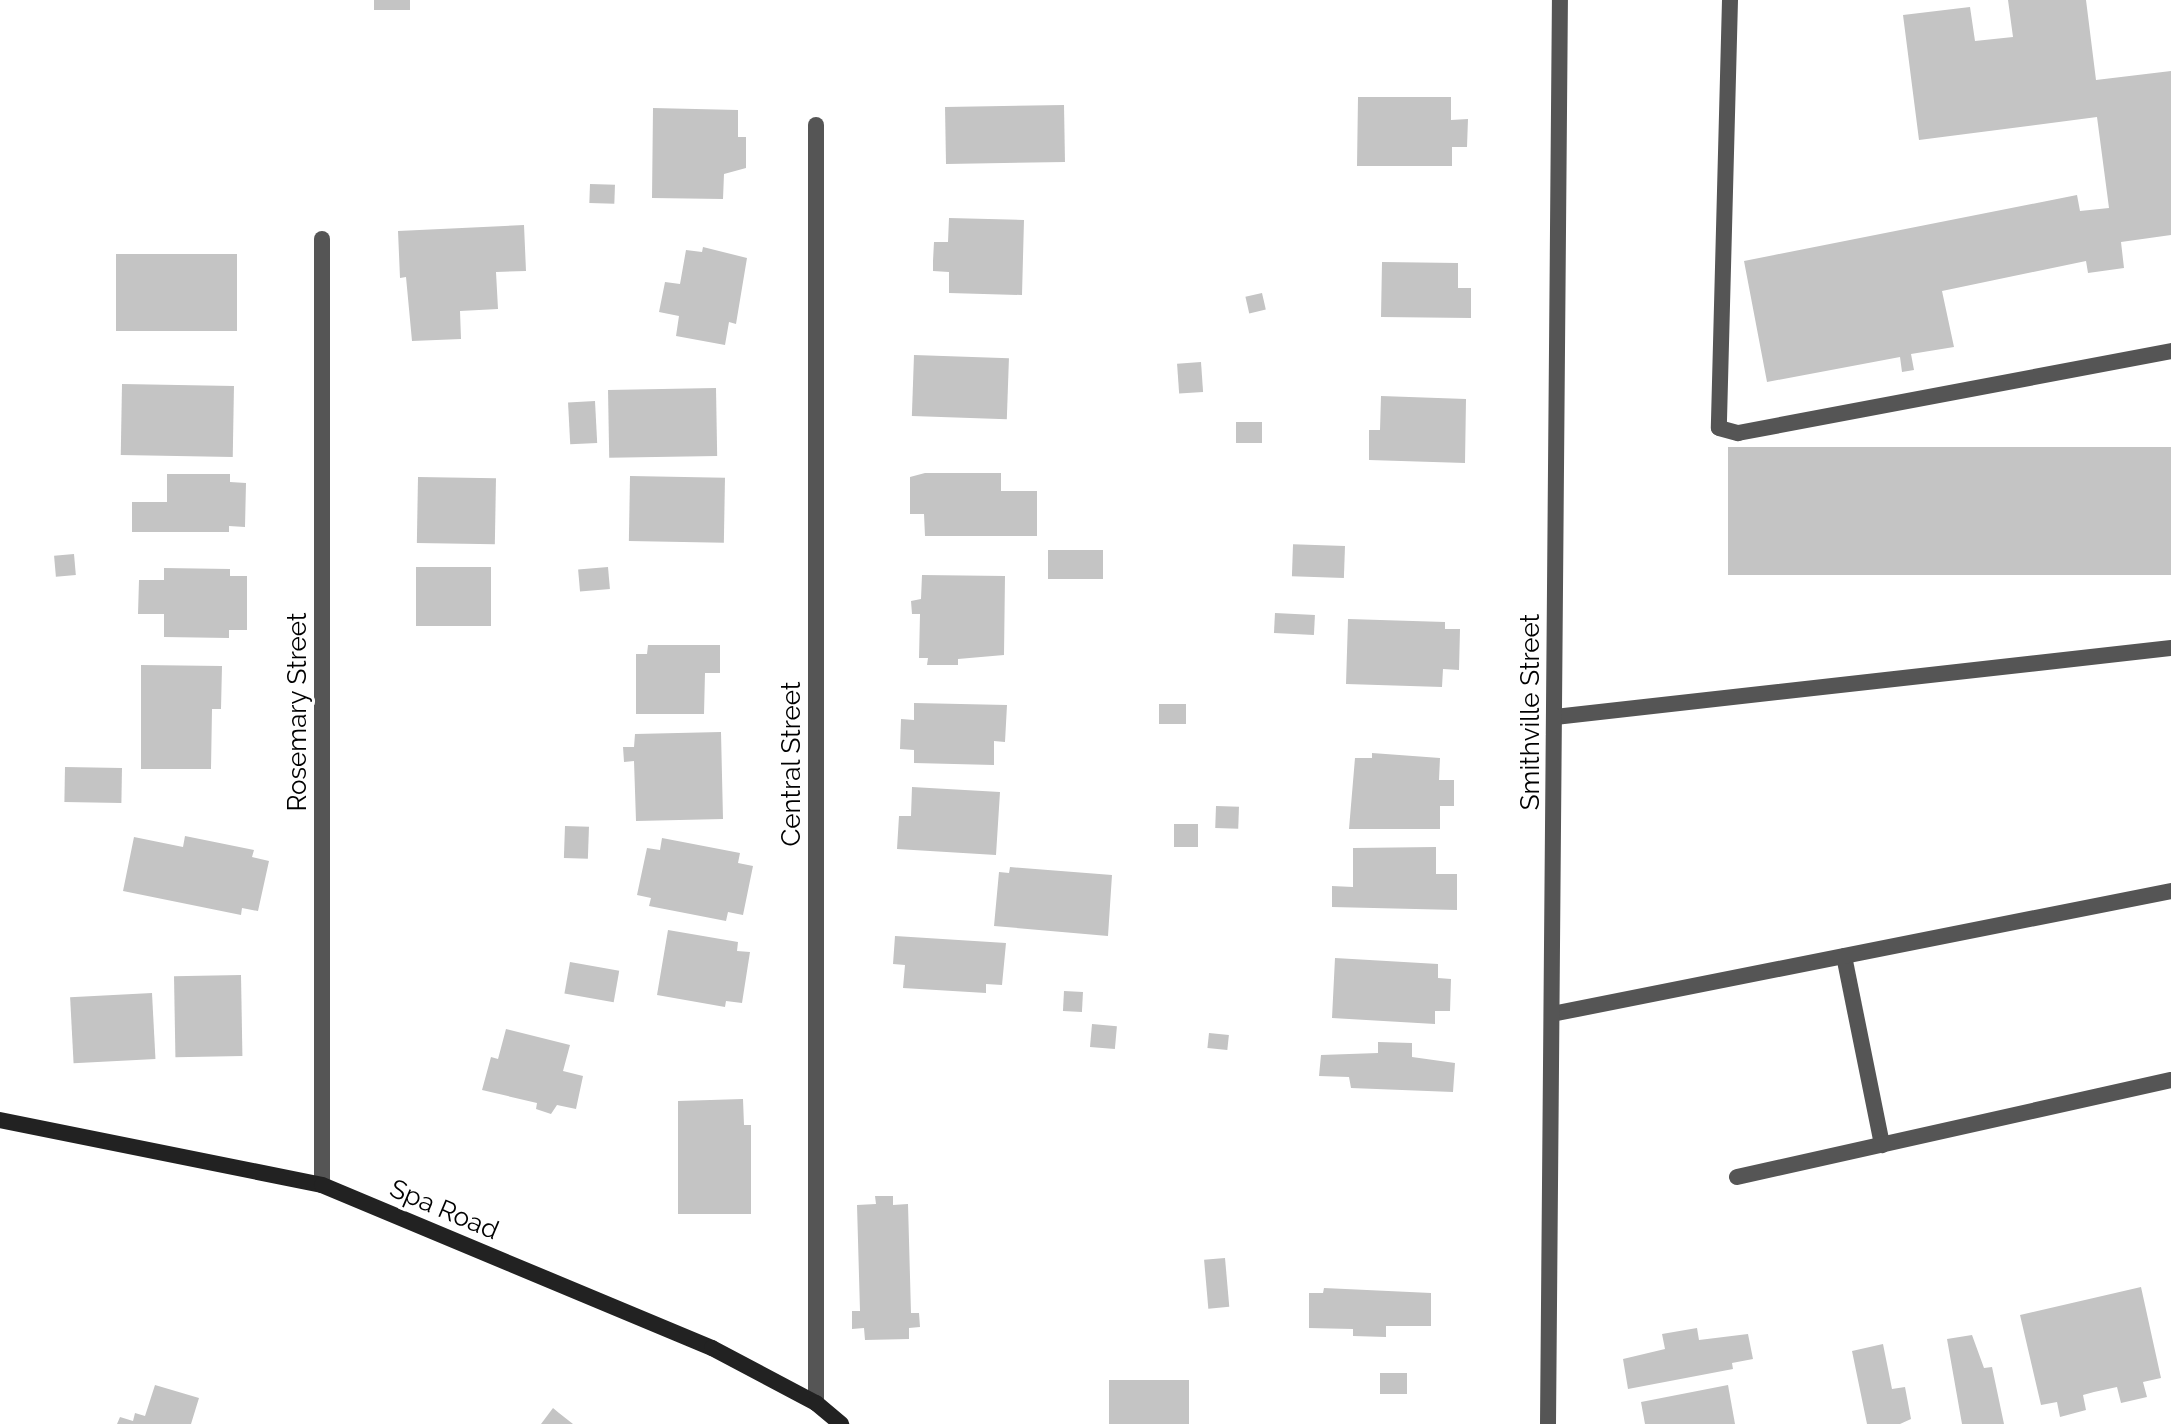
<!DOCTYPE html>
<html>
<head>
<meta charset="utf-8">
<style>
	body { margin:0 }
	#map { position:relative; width:2171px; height:1424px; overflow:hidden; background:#fff; font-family:Raleway,sans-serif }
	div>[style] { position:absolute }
	.building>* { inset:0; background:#c4c4c4; transform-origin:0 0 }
	.lane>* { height:16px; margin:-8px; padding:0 8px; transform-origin:8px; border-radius:8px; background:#555 }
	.street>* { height:16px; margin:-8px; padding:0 8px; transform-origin:8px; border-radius:8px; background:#555 }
	.secondary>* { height:16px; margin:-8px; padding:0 8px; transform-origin:8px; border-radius:8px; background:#222 }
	span { translate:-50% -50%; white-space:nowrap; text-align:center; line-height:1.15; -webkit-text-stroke:6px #fff; paint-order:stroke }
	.street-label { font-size:26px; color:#000 }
</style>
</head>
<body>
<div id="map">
	<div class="building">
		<div style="left:374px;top:0;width:36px;height:10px"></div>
		<div style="clip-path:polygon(2008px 0,2086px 0,2096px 80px,2171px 71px,2171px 235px,2121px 242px,2124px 268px,2088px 273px,2086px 261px,1942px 291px,1954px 347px,1911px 354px,1914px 370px,1902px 372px,1900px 357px,1767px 382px,1744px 261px,2077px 195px,2080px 211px,2109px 208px,2097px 117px,1919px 140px,1903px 15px,1970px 7px,1975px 41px,2013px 37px)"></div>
		<div style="clip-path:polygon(1358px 97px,1451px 97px,1451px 120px,1468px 119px,1467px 147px,1452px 147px,1452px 166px,1357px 166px)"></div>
		<div style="left:1064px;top:105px;width:57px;height:119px;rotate:89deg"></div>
		<div style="clip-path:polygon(653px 108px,738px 110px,738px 137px,746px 137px,746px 168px,724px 174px,723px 199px,652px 198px)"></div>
		<div style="left:590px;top:184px;width:25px;height:19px;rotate:2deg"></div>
		<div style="clip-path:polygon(949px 218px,1024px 220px,1022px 295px,949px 293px,949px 272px,933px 271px,933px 261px,934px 242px,948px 242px)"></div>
		<div style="clip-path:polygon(524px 225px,526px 271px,496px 272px,498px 309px,460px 311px,461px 339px,412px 341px,406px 277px,400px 278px,398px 231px)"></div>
		<div style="clip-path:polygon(703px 247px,747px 258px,736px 324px,729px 322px,725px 345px,676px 336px,679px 316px,659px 312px,665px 282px,680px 284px,686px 250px,702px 252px)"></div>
		<div style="left:116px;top:254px;width:121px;height:77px"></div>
		<div style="clip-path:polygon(1382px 262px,1458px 263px,1458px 288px,1471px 288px,1471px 318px,1381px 317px)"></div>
		<div style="left:1262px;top:293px;width:17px;height:17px;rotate:77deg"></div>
		<div style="left:914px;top:355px;width:95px;height:61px;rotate:2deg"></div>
		<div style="left:1201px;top:362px;width:30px;height:24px;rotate:86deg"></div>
		<div style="left:122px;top:384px;width:112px;height:71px;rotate:1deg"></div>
		<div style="left:716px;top:388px;width:68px;height:108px;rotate:89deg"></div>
		<div style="clip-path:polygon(1381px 396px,1466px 399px,1465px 463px,1369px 460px,1369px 430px,1380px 430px)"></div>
		<div style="left:595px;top:401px;width:42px;height:27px;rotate:87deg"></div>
		<div style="left:1236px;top:422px;width:26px;height:21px"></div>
		<div style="left:2171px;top:447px;width:128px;height:443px;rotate:90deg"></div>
		<div style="clip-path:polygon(925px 473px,1001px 473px,1001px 491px,1037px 491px,1037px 536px,925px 536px,924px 514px,910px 514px,910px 477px)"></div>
		<div style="clip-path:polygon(167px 474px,230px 474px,230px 482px,246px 483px,245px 527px,229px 526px,229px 532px,132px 532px,132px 502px,167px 502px)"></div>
		<div style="left:630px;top:476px;width:95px;height:65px;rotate:1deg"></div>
		<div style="left:418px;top:477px;width:78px;height:66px;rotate:1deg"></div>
		<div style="left:1345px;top:546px;width:32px;height:52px;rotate:92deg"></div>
		<div style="left:1048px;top:550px;width:55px;height:29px"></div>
		<div style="left:74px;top:554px;width:21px;height:20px;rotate:85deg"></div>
		<div style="left:416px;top:567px;width:75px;height:59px"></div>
		<div style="left:608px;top:567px;width:22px;height:30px;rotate:85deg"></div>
		<div style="clip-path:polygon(164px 568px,230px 569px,230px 576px,247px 576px,247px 630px,229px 630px,229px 638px,164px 637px,164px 614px,138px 614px,139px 580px,164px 580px)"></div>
		<div style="clip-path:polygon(922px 575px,1005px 576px,1004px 655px,958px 659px,958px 665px,927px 665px,928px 658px,919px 658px,920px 614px,912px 614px,911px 601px,921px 599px)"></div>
		<div style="left:1275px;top:613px;width:40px;height:20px;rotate:3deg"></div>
		<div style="clip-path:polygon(1348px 619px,1445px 622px,1445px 629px,1460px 629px,1459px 670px,1443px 669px,1442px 687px,1346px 684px)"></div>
		<div style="clip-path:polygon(648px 645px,720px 645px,720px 673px,705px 673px,704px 714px,636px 714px,636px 654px,647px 654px)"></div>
		<div style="clip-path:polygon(141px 665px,222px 666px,221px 709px,212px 709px,211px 769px,141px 769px)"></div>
		<div style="clip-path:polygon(914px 703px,1007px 705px,1005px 742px,994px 741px,994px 765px,914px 763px,914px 750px,900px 749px,901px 719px,914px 720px)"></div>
		<div style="left:1159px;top:704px;width:27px;height:20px"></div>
		<div style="clip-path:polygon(721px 732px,723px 819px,636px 821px,634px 761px,624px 762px,623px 747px,634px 747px,635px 734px)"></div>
		<div style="clip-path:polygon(1372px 753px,1440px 758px,1439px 780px,1454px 780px,1454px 806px,1440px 806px,1440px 829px,1349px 829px,1355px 758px,1372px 758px)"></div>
		<div style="left:65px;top:767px;width:57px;height:35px;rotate:1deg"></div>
		<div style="clip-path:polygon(912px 787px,1000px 792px,996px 855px,897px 849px,899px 816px,911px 816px)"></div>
		<div style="left:1216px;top:806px;width:23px;height:22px;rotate:2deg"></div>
		<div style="left:1174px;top:824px;width:24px;height:23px"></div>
		<div style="left:565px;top:826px;width:24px;height:32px;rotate:2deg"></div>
		<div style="clip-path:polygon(185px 836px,254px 850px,252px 857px,269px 861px,258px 911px,242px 908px,241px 915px,123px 891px,134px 837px,183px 847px)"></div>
		<div style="clip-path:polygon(662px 838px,740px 853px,738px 863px,753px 866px,743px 915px,728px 912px,726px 921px,649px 906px,651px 898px,637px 895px,647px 848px,660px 850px)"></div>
		<div style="clip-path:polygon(1436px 847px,1436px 874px,1457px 874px,1457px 910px,1332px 907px,1332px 886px,1353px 887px,1353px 848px)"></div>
		<div style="clip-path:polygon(1010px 867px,1112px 875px,1108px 936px,994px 926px,999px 872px,1009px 873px)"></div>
		<div style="clip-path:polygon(668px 930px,738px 942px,737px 951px,750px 952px,742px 1003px,726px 1001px,725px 1007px,657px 995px)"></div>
		<div style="clip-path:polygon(895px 936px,1006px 943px,1002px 985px,986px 984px,986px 993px,903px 988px,905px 965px,893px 964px)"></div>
		<div style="clip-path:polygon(1335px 958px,1438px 964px,1438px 978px,1451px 979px,1450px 1011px,1435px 1011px,1435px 1024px,1332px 1018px)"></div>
		<div style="left:570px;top:962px;width:50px;height:32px;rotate:10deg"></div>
		<div style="left:241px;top:975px;width:81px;height:67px;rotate:89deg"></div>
		<div style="left:1064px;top:991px;width:19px;height:20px;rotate:3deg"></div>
		<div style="left:152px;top:993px;width:66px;height:82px;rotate:87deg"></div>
		<div style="left:1092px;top:1024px;width:25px;height:23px;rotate:5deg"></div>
		<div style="clip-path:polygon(506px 1029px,570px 1045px,563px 1071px,583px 1076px,576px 1109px,557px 1105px,551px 1114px,536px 1109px,537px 1103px,482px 1090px,491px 1057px,498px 1059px)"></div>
		<div style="left:1209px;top:1033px;width:20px;height:15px;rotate:6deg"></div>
		<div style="clip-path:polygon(1378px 1042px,1412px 1043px,1412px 1057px,1455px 1063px,1453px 1092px,1351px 1088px,1349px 1077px,1319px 1076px,1321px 1055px,1378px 1053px)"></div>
		<div style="clip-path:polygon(743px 1099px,744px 1125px,751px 1125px,751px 1214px,678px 1214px,678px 1101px)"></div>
		<div style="clip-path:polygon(875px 1196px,893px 1196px,893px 1205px,908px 1204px,911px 1313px,919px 1313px,920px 1327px,909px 1328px,909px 1339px,865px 1340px,864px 1328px,852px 1329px,852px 1311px,860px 1311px,857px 1205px,876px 1204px)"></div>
		<div style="left:1225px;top:1258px;width:49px;height:21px;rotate:85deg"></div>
		<div style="clip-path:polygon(2141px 1287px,2161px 1378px,2143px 1382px,2147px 1397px,2121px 1403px,2117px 1387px,2094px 1392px,2083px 1395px,2086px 1410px,2060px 1417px,2057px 1402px,2041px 1405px,2020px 1315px)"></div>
		<div style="clip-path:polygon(1324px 1288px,1431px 1293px,1431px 1326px,1386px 1326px,1386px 1337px,1353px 1336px,1353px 1329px,1309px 1328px,1309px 1293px,1323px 1293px)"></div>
		<div style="clip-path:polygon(1697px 1328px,1699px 1340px,1748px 1334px,1753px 1359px,1732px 1363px,1733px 1369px,1628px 1389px,1623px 1359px,1665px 1349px,1662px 1334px)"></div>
		<div style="clip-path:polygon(1972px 1335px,1984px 1368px,1992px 1367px,2004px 1424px,1962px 1424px,1947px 1339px)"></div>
		<div style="clip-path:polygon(1883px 1344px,1892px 1389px,1905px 1387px,1911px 1419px,1900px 1424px,1867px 1424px,1852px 1351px)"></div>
		<div style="left:1380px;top:1373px;width:27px;height:21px"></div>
		<div style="left:1109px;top:1380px;width:80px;height:44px"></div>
		<div style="clip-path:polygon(155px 1385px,199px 1398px,191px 1424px,117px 1424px,120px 1417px,133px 1421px,135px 1413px,145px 1416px)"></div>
		<div style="clip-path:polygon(1728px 1385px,1735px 1424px,1645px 1424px,1641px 1402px)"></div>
		<div style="clip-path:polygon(553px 1408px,559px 1413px,573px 1424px,541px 1424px)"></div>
	</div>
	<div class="lane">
		<div style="left:1730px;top:0;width:428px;rotate:91.5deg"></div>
		<div style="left:1719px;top:428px;width:20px;rotate:15deg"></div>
		<div style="left:1738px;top:433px;width:441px;rotate:-10.7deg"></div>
		<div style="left:1555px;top:717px;width:620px;rotate:-6.39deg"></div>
		<div style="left:1844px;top:956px;width:193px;rotate:78.6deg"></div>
		<div style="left:1552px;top:1014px;width:631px;rotate:-11.24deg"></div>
		<div style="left:1737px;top:1177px;width:445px;rotate:-12.6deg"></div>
	</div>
	<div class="street">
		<div style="left:816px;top:125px;width:1278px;rotate:90deg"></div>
		<div style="left:322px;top:1185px;width:946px;rotate:-90deg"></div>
		<div style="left:1548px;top:1424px;width:1424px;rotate:-89.52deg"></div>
	</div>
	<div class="secondary">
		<div style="left:0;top:1120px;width:328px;rotate:11.4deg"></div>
		<div style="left:322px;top:1185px;width:423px;rotate:22.7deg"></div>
		<div style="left:712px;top:1348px;width:118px;rotate:27.9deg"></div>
		<div style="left:816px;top:1403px;width:33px;rotate:40deg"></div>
	</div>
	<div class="street-label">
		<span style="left:298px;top:712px;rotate:-90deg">Rosemary Street</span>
		<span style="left:1531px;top:712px;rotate:-90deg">Smithville Street</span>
		<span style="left:792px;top:764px;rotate:-90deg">Central Street</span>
		<span style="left:444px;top:1210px;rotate:23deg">Spa Road</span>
	</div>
</div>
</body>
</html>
